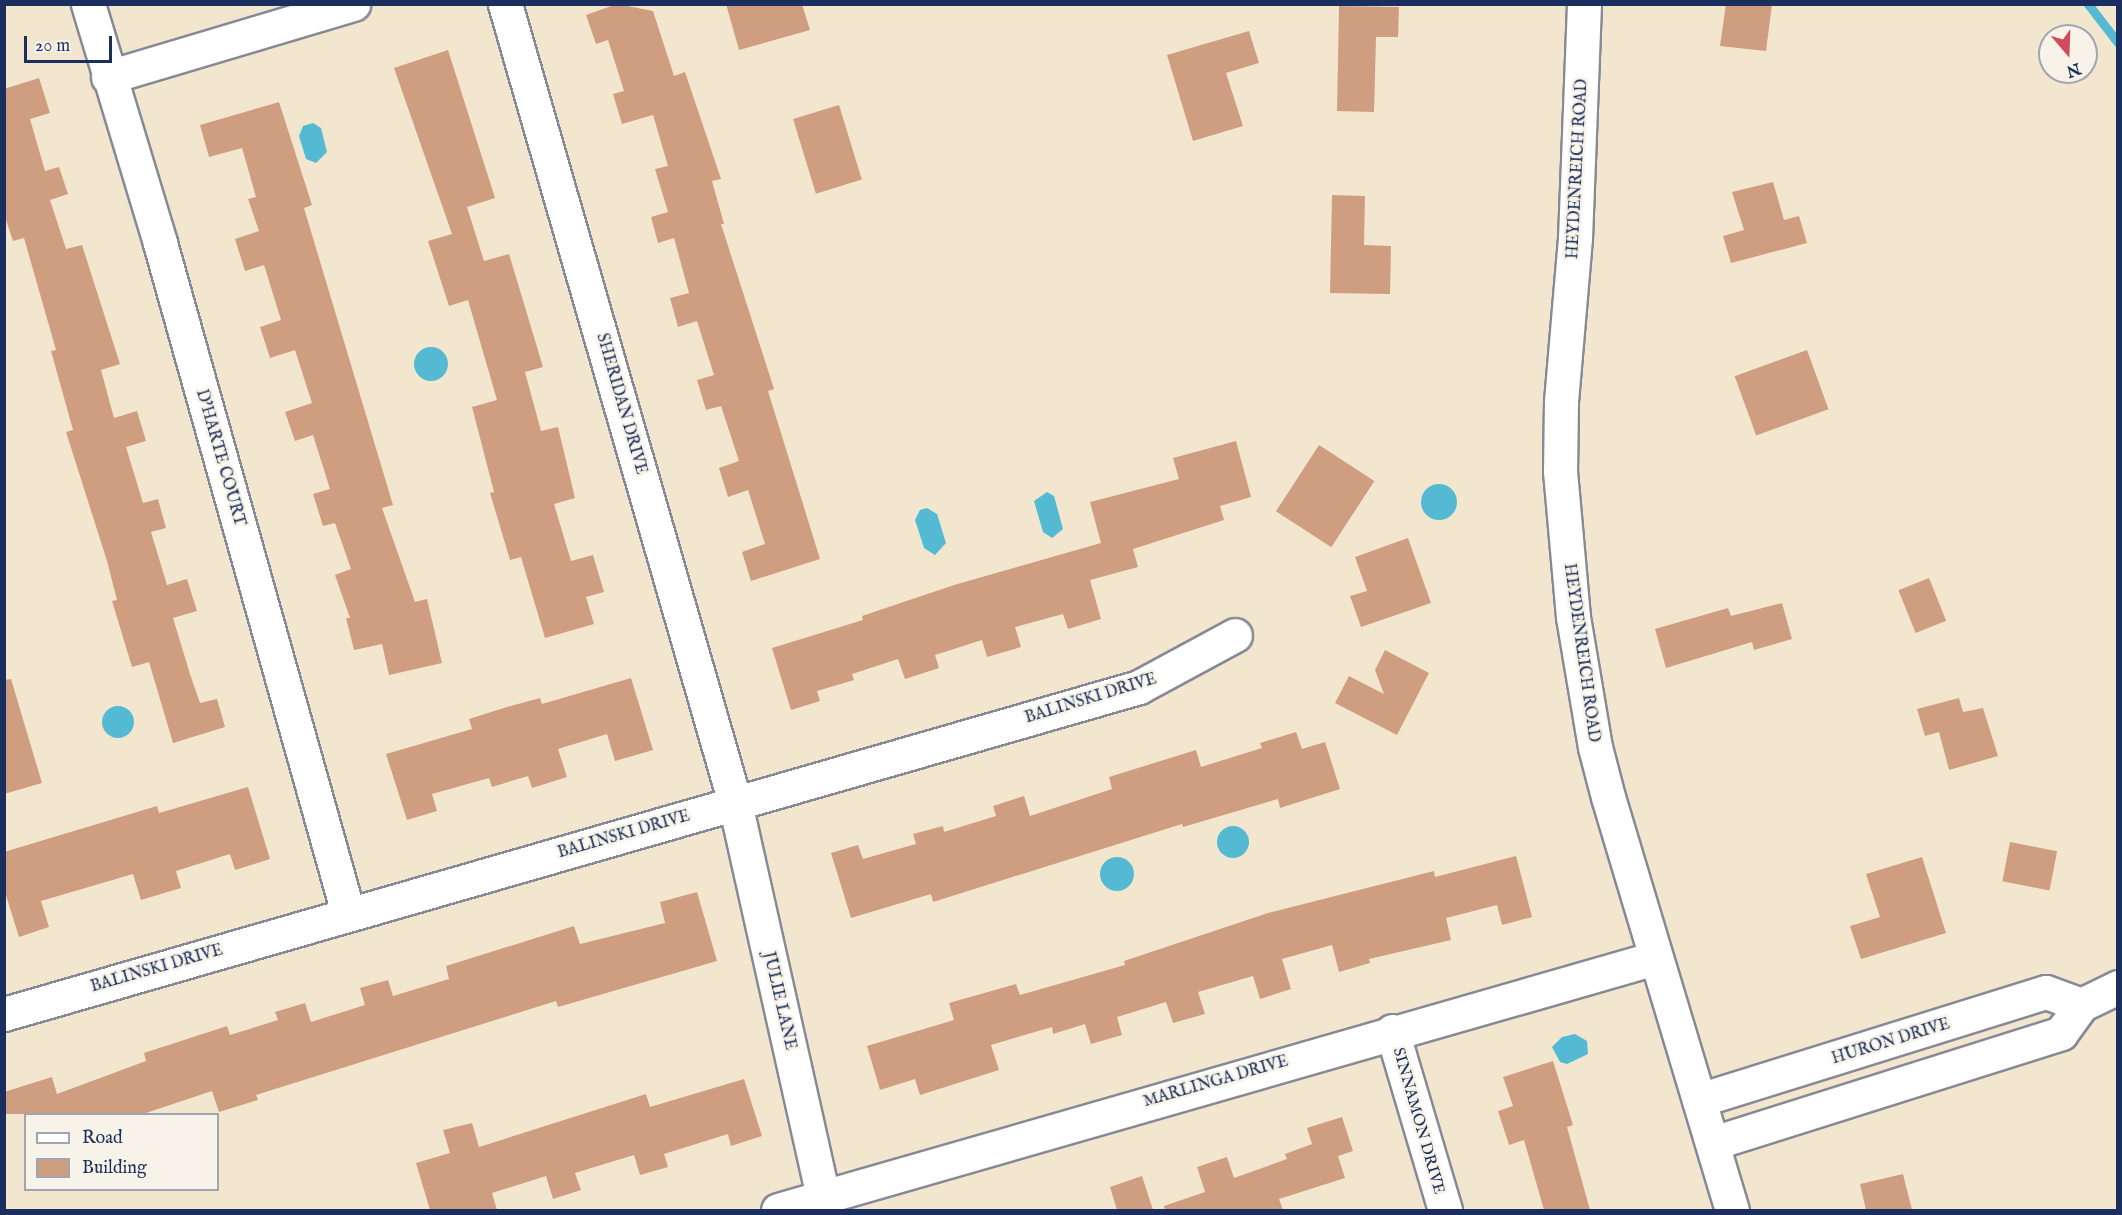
<!DOCTYPE html>
<html>
<head>
<meta charset="utf-8">
<style>
	body { margin:0 }
	#map { position:relative; width:2122px; height:1215px; overflow:hidden; background:#f3e6ce; font-family:"IM FELL English",serif }
	div>[style] { position:absolute }
	.water>* { inset:0; background:#54bad3 }
	.round { border-radius:50% }
	.stream>* { height:9px; margin:-4.5px; padding:0 4.5px; transform-origin:4.5px; border-radius:4.5px; background:#54bad3 }
	.building>* { inset:0; background:#cf9e81; transform-origin:0 0 }
	.roads { filter:drop-shadow(2px 0 #878a96) drop-shadow(-2px 0 #878a96) drop-shadow(0 2px #878a96) drop-shadow(0 -2px #878a96) }
	.minor>* { height:33px; margin:-16.5px; padding:0 16.5px; transform-origin:16.5px; border-radius:16.5px; background:#fff }
	span { translate:-50% -50%; white-space:nowrap; text-align:center; line-height:1.15; -webkit-text-stroke:5px #f7f3e8; paint-order:stroke }
	.street-label { font-size:16px; color:#1b2f5e }
	.frame { position:absolute; inset:0; border:6px solid #1b2f5e; pointer-events:none }
	.legend { position:absolute; left:24px; top:1113px; width:195px; height:78px; box-sizing:border-box; background:#f7f3e8; border:2px solid #9fa5b1; margin:0; padding:8px 10px; list-style:none; font-size:18px; color:#1b2f5e }
	.legend li { display:flex; align-items:center; gap:12px; height:30px }
	.legend b { width:30px; border:2px solid #9fa5b1 }
	.north { position:absolute; left:2038px; top:24px; width:60px; height:60px; box-sizing:border-box; background:#f7f3e8; border:2px solid #9fa5b1; border-radius:50%; rotate:161deg; font-size:16px; font-weight:700; line-height:24px; text-align:center; color:#1b2f5e }
	.north::after { content:''; display:block; margin:auto; width:21px; height:27px; background:#d1495b; clip-path:polygon(50% 0,100% 100%,50% 72%,0 100%) }
	.scale { position:absolute; left:24px; top:36px; width:88px; height:27px; box-sizing:border-box; border:3px solid #1b2f5e; border-top:0; padding-left:8px; font-size:18px; line-height:21px; white-space:nowrap; color:#1b2f5e; -webkit-text-stroke:4px #f7f3e8; paint-order:stroke }
</style>
</head>
<body>
<div id="map">
	<div class="water">
		<div style="clip-path:polygon(313px 123px,321px 128px,327px 152px,316px 163px,306px 159px,299px 136px,303px 126px)"></div>
		<div class="round" style="left:414px;top:347px;width:34px;height:34px"></div>
		<div class="round" style="left:1421px;top:484px;width:36px;height:36px"></div>
		<div style="clip-path:polygon(1047px 492px,1054px 496px,1063px 529px,1052px 538px,1043px 532px,1034px 501px)"></div>
		<div style="clip-path:polygon(927px 508px,937px 514px,946px 543px,935px 555px,924px 548px,915px 520px,920px 510px)"></div>
		<div class="round" style="left:102px;top:706px;width:32px;height:32px"></div>
		<div class="round" style="left:1217px;top:826px;width:32px;height:32px"></div>
		<div class="round" style="left:1100px;top:857px;width:34px;height:34px"></div>
		<div style="clip-path:polygon(1575px 1034px,1587px 1041px,1588px 1054px,1567px 1064px,1560px 1062px,1552px 1047px,1562px 1037px)"></div>
	</div>
	<div class="stream">
		<div style="left:2088px;top:4px;width:49px;rotate:52.4deg"></div>
	</div>
	<div class="building">
		<div style="clip-path:polygon(617px 4px,653px 11px,674px 76px,685px 72px,721px 179px,712px 181px,724px 224px,721px 224px,774px 389px,768px 391px,820px 559px,751px 581px,742px 552px,765px 544px,748px 490px,728px 497px,719px 468px,739px 461px,721px 406px,706px 410px,697px 380px,714px 375px,697px 321px,678px 327px,670px 298px,689px 293px,674px 238px,658px 243px,651px 217px,668px 212px,655px 169px,668px 166px,653px 115px,622px 124px,613px 94px,624px 91px,608px 40px,596px 44px,586px 15px)"></div>
		<div style="clip-path:polygon(726px 4px,802px 4px,810px 30px,739px 50px)"></div>
		<div style="clip-path:polygon(1726px 4px,1772px 4px,1766px 51px,1720px 46px)"></div>
		<div style="clip-path:polygon(1339px 6px,1399px 7px,1398px 37px,1376px 37px,1374px 112px,1337px 111px)"></div>
		<div style="clip-path:polygon(1249px 31px,1259px 63px,1226px 73px,1243px 126px,1193px 141px,1167px 55px)"></div>
		<div style="clip-path:polygon(448px 50px,495px 198px,467px 207px,484px 261px,509px 254px,543px 367px,525px 372px,541px 431px,558px 427px,575px 498px,554px 504px,571px 561px,593px 555px,604px 592px,586px 597px,594px 624px,545px 638px,521px 557px,510px 560px,490px 493px,494px 492px,472px 407px,497px 400px,468px 300px,449px 306px,428px 241px,452px 234px,394px 68px)"></div>
		<div style="clip-path:polygon(39px 78px,50px 113px,30px 119px,45px 171px,59px 167px,68px 194px,50px 200px,66px 249px,82px 245px,120px 364px,101px 370px,114px 418px,137px 411px,146px 441px,126px 447px,143px 503px,158px 499px,166px 528px,151px 532px,167px 585px,187px 579px,197px 611px,173px 618px,190px 674px,200px 703px,217px 699px,225px 727px,173px 743px,149px 662px,132px 667px,112px 601px,117px 600px,107px 561px,66px 432px,73px 430px,51px 351px,56px 350px,24px 238px,13px 241px,4px 214px,4px 89px)"></div>
		<div style="clip-path:polygon(279px 102px,312px 205px,304px 208px,393px 505px,382px 508px,415px 602px,427px 599px,442px 663px,389px 675px,382px 644px,354px 650px,346px 618px,350px 618px,335px 575px,351px 569px,335px 523px,323px 526px,313px 494px,330px 489px,313px 435px,295px 441px,285px 412px,312px 403px,295px 350px,270px 358px,260px 327px,281px 320px,264px 265px,245px 271px,235px 239px,259px 231px,248px 199px,256px 197px,242px 148px,209px 157px,200px 125px)"></div>
		<div style="left:839px;top:105px;width:78px;height:48px;rotate:73deg"></div>
		<div style="clip-path:polygon(1773px 182px,1784px 220px,1799px 216px,1807px 243px,1731px 263px,1723px 236px,1744px 230px,1732px 192px)"></div>
		<div style="clip-path:polygon(1332px 195px,1365px 196px,1364px 245px,1391px 246px,1390px 294px,1330px 293px)"></div>
		<div style="left:1807px;top:350px;width:63px;height:77px;rotate:70deg"></div>
		<div style="clip-path:polygon(1236px 441px,1251px 497px,1220px 506px,1224px 520px,1133px 549px,1138px 567px,1090px 580px,1101px 619px,1068px 629px,1063px 614px,1015px 627px,1021px 647px,987px 657px,982px 640px,935px 655px,939px 668px,905px 679px,898px 659px,852px 674px,854px 680px,817px 691px,820px 701px,791px 710px,772px 648px,863px 620px,862px 616px,954px 585px,1101px 543px,1090px 502px,1179px 479px,1173px 458px)"></div>
		<div style="left:1319px;top:445px;width:66px;height:79px;rotate:33deg"></div>
		<div style="clip-path:polygon(1408px 538px,1431px 603px,1361px 627px,1350px 596px,1367px 591px,1355px 557px)"></div>
		<div style="left:1929px;top:578px;width:46px;height:33px;rotate:68deg"></div>
		<div style="clip-path:polygon(1782px 603px,1792px 639px,1754px 650px,1752px 642px,1666px 668px,1655px 629px,1728px 608px,1731px 616px)"></div>
		<div style="clip-path:polygon(1385px 650px,1429px 673px,1397px 735px,1335px 703px,1349px 676px,1384px 694px,1375px 670px)"></div>
		<div style="clip-path:polygon(631px 678px,653px 750px,615px 761px,607px 734px,558px 749px,567px 777px,532px 788px,528px 776px,492px 787px,489px 778px,432px 794px,437px 811px,407px 820px,386px 754px,472px 729px,469px 719px,507px 707px,540px 698px,542px 704px)"></div>
		<div style="clip-path:polygon(11px 679px,42px 783px,4px 794px,4px 680px)"></div>
		<div style="clip-path:polygon(1959px 698px,1963px 712px,1983px 708px,1998px 756px,1949px 770px,1939px 732px,1925px 736px,1917px 709px)"></div>
		<div style="clip-path:polygon(1296px 732px,1302px 749px,1325px 742px,1340px 789px,1280px 808px,1278px 799px,1183px 827px,1182px 824px,933px 902px,931px 894px,851px 918px,831px 853px,858px 845px,863px 859px,916px 844px,913px 834px,943px 826px,944px 832px,996px 816px,993px 806px,1024px 796px,1030px 816px,1112px 789px,1109px 777px,1196px 750px,1201px 767px,1262px 748px,1260px 743px)"></div>
		<div style="clip-path:polygon(248px 787px,270px 859px,235px 870px,230px 854px,176px 871px,181px 888px,141px 900px,133px 874px,41px 901px,49px 927px,19px 937px,4px 889px,4px 852px,157px 806px,159px 813px)"></div>
		<div style="left:2010px;top:842px;width:48px;height:40px;rotate:11deg"></div>
		<div style="clip-path:polygon(1516px 856px,1532px 917px,1502px 925px,1497px 905px,1446px 918px,1451px 940px,1369px 959px,1370px 963px,1339px 972px,1332px 945px,1282px 959px,1291px 989px,1260px 999px,1253px 976px,1198px 992px,1205px 1014px,1173px 1023px,1166px 1002px,1117px 1017px,1122px 1035px,1091px 1044px,1085px 1024px,1053px 1034px,1052px 1027px,991px 1045px,999px 1070px,920px 1095px,915px 1079px,880px 1090px,867px 1046px,954px 1020px,949px 1003px,1016px 984px,1020px 995px,1125px 965px,1124px 961px,1268px 913px,1434px 871px,1435px 877px)"></div>
		<div style="clip-path:polygon(1922px 857px,1946px 933px,1861px 959px,1850px 926px,1880px 917px,1866px 874px)"></div>
		<div style="clip-path:polygon(697px 892px,717px 961px,558px 1007px,556px 1001px,256px 1095px,258px 1100px,219px 1112px,212px 1091px,143px 1114px,4px 1114px,4px 1092px,52px 1077px,57px 1094px,146px 1061px,144px 1053px,227px 1026px,230px 1035px,278px 1020px,275px 1012px,305px 1003px,311px 1022px,365px 1005px,360px 988px,388px 980px,393px 996px,449px 979px,446px 966px,574px 926px,580px 944px,665px 923px,660px 902px)"></div>
		<div style="clip-path:polygon(1553px 1061px,1573px 1125px,1567px 1127px,1590px 1210px,1544px 1210px,1524px 1140px,1509px 1145px,1498px 1111px,1513px 1106px,1503px 1077px)"></div>
		<div style="clip-path:polygon(744px 1079px,762px 1136px,731px 1146px,728px 1134px,664px 1154px,668px 1167px,640px 1175px,634px 1155px,575px 1173px,581px 1190px,553px 1199px,546px 1176px,492px 1193px,497px 1210px,430px 1210px,416px 1163px,450px 1153px,443px 1130px,472px 1123px,479px 1147px,646px 1094px,650px 1107px)"></div>
		<div style="clip-path:polygon(1342px 1117px,1353px 1151px,1338px 1156px,1345px 1178px,1279px 1199px,1283px 1210px,1165px 1210px,1164px 1206px,1205px 1192px,1197px 1167px,1227px 1157px,1234px 1178px,1287px 1159px,1285px 1154px,1312px 1144px,1307px 1128px)"></div>
		<div style="clip-path:polygon(1903px 1174px,1912px 1210px,1866px 1210px,1860px 1184px)"></div>
		<div style="clip-path:polygon(1142px 1176px,1153px 1210px,1117px 1210px,1110px 1187px)"></div>
	</div>
	<div class="roads">
		<div class="minor">
			<div style="left:88px;top:4px;width:250px;rotate:73.2deg"></div>
			<div style="left:160px;top:243px;width:696px;rotate:74.33deg"></div>
			<div style="left:505px;top:4px;width:831px;rotate:73.94deg"></div>
			<div style="left:735px;top:803px;width:405px;rotate:77.4deg"></div>
			<div style="left:1584px;top:4px;width:234px;rotate:92.2deg"></div>
			<div style="left:1575px;top:238px;width:165px;rotate:94.9deg"></div>
			<div style="left:1561px;top:402px;width:69px;rotate:90.8deg"></div>
			<div style="left:1560px;top:471px;width:147px;rotate:84.9deg"></div>
			<div style="left:1573px;top:617px;width:132px;rotate:80.4deg"></div>
			<div style="left:1595px;top:747px;width:52px;rotate:75.4deg"></div>
			<div style="left:1608px;top:797px;width:431px;rotate:73.3deg"></div>
			<div style="left:108px;top:77px;width:256px;rotate:-16.6deg"></div>
			<div style="left:4px;top:1014px;width:1181px;rotate:-16.07deg"></div>
			<div style="left:1139px;top:687px;width:109px;rotate:-28.4deg"></div>
			<div style="left:1392px;top:1031px;width:187px;rotate:73.5deg"></div>
			<div style="left:1699px;top:1100px;width:363px;rotate:-17.3deg"></div>
			<div style="left:2046px;top:992px;width:37px;rotate:20deg"></div>
			<div style="left:1713px;top:1143px;width:365px;rotate:-17.5deg"></div>
			<div style="left:2061px;top:1033px;width:34px;rotate:-54deg"></div>
			<div style="left:2081px;top:1005px;width:41px;rotate:-25.9deg"></div>
			<div style="left:778px;top:1210px;width:912px;rotate:-16.03deg"></div>
		</div>
	</div>
	<div class="street-label">
		<span style="left:1578px;top:169px;rotate:-87deg">HEYDENREICH ROAD</span>
		<span style="left:621px;top:404px;rotate:74deg">SHERIDAN DRIVE</span>
		<span style="left:220px;top:458px;rotate:74deg">D'HARTE COURT</span>
		<span style="left:1581px;top:653px;rotate:82deg">HEYDENREICH ROAD</span>
		<span style="left:1091px;top:699px;rotate:-17deg">BALINSKI DRIVE</span>
		<span style="left:624px;top:835px;rotate:-16deg">BALINSKI DRIVE</span>
		<span style="left:157px;top:969px;rotate:-16deg">BALINSKI DRIVE</span>
		<span style="left:779px;top:1001px;rotate:77deg">JULIE LANE</span>
		<span style="left:1891px;top:1042px;rotate:-17deg">HURON DRIVE</span>
		<span style="left:1216px;top:1082px;rotate:-16deg">MARLINGA DRIVE</span>
		<span style="left:1418px;top:1121px;rotate:74deg">SINNAMON DRIVE</span>
	</div>
	<div class="frame"></div>
	<ul class="legend">
	<li><b style="height:8px;background:#fff"></b>Road</li>
	<li><b style="height:16px;background:#cf9e81"></b>Building</li>
	</ul>
	<div class="north">N</div>
	<div class="scale">20 m</div>
</div>
</body>
</html>
